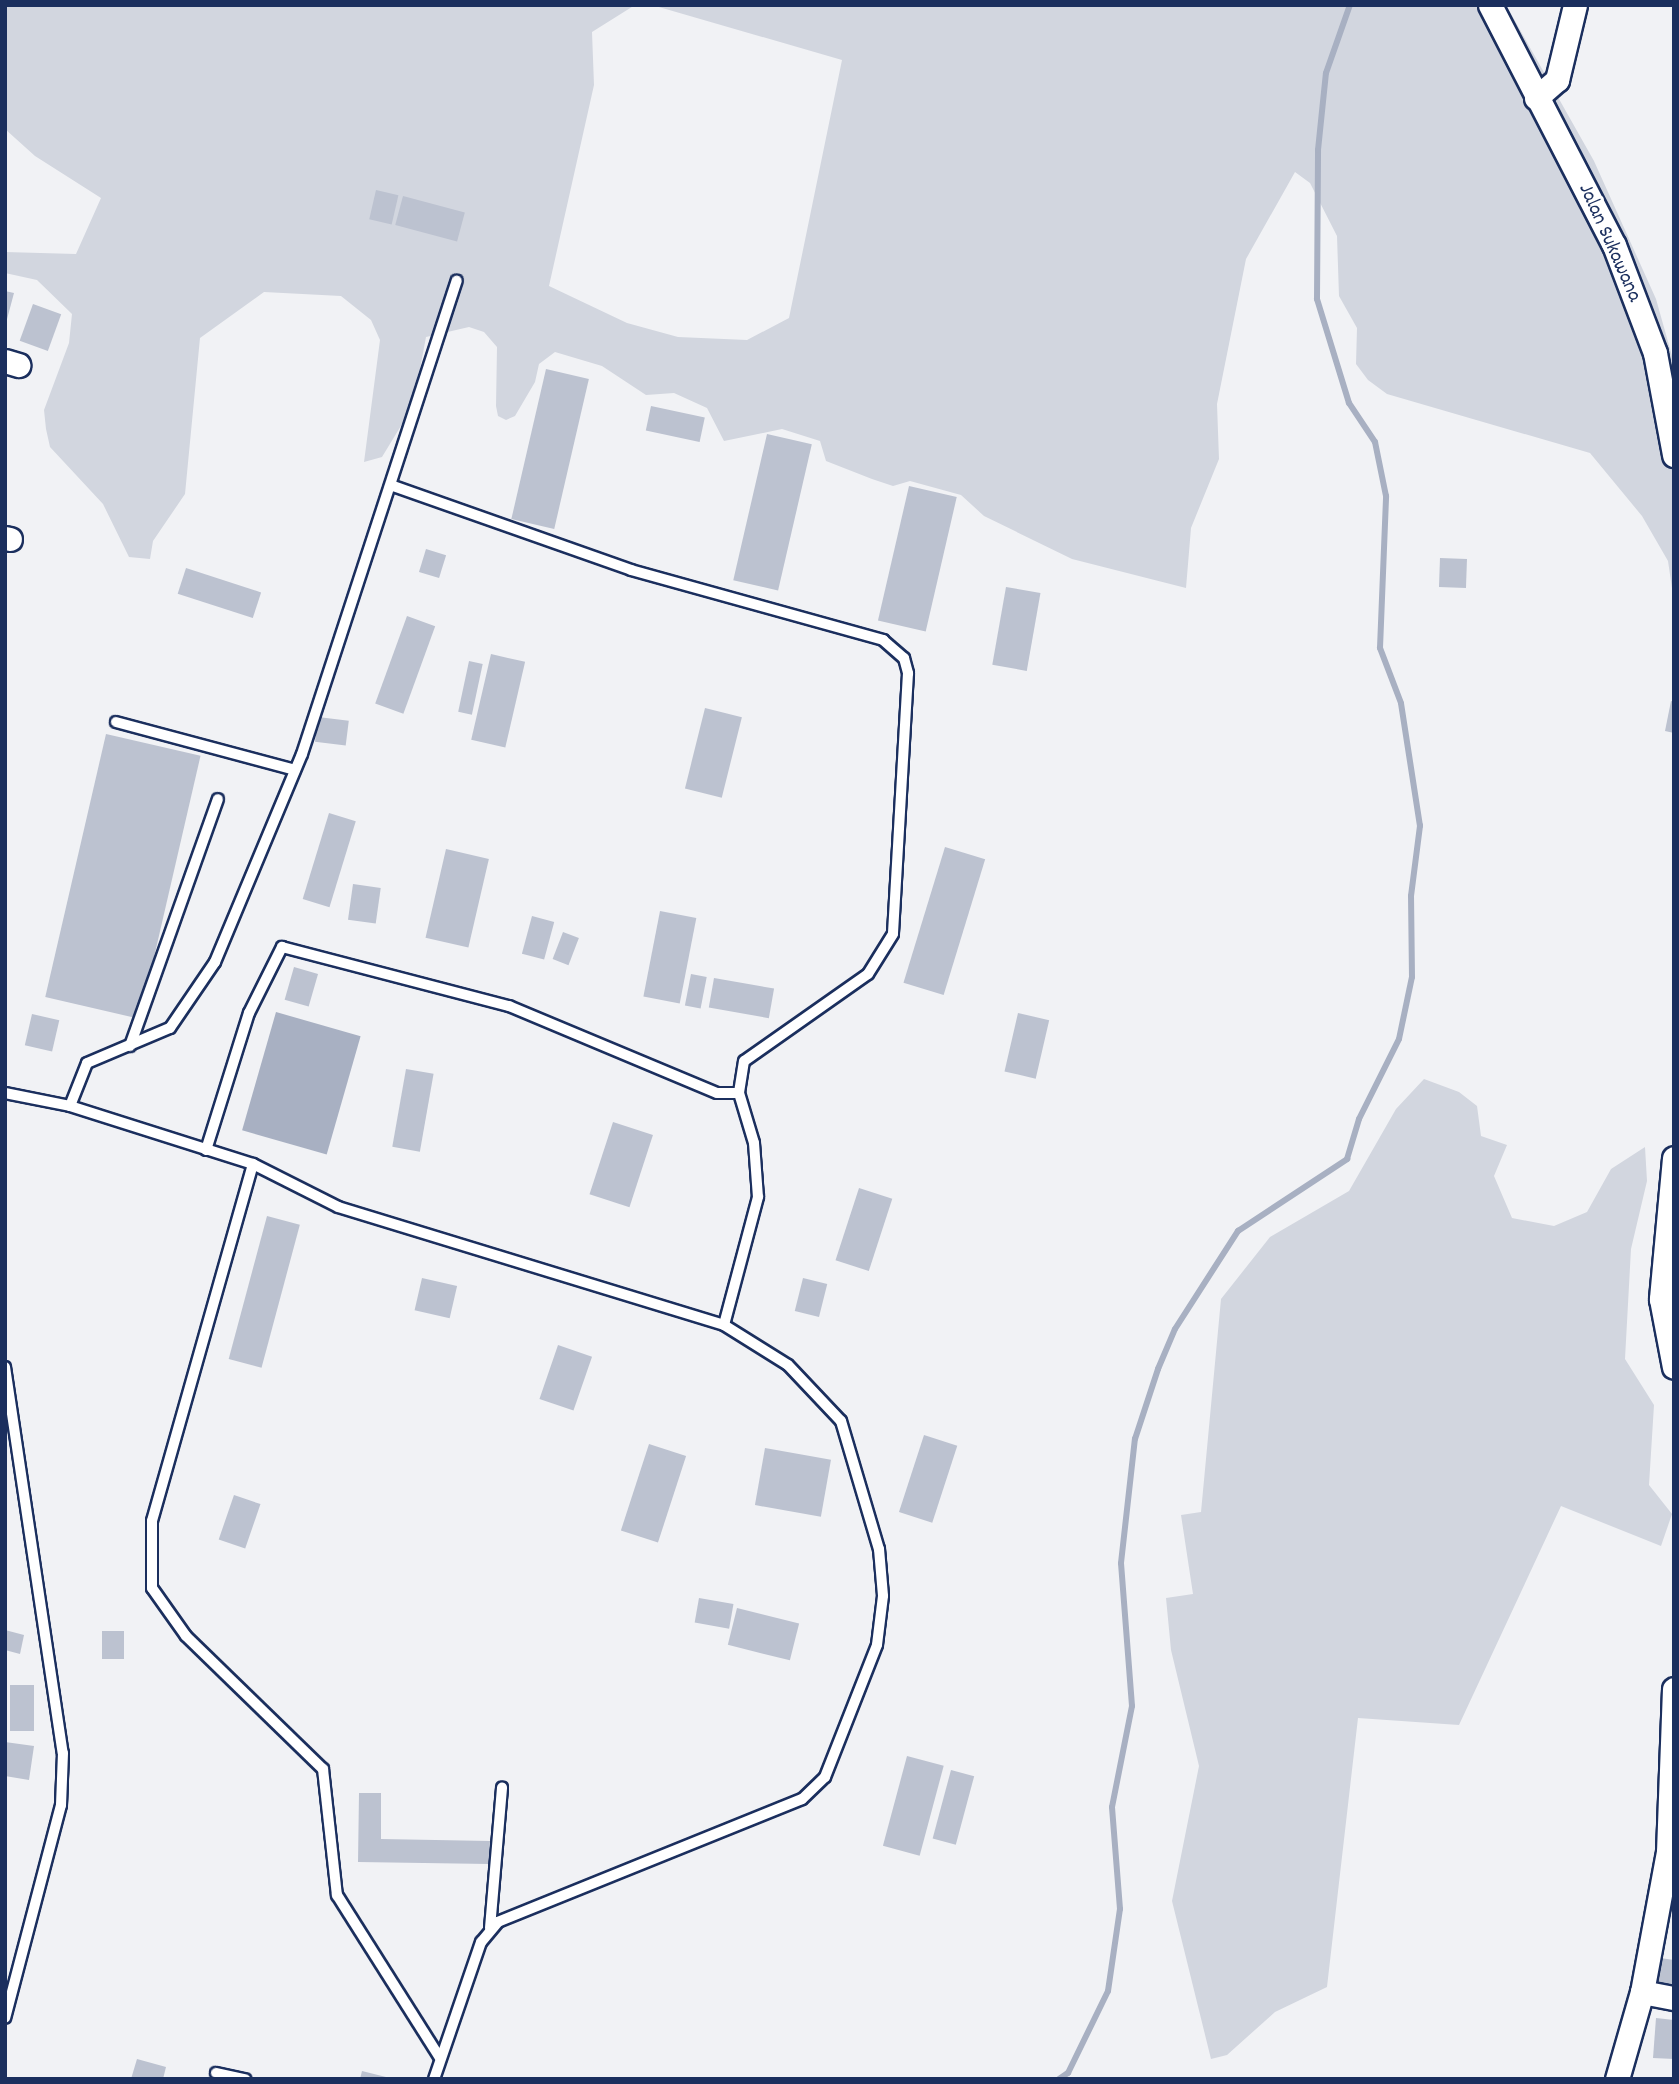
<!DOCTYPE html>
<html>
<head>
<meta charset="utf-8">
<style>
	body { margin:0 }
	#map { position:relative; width:1679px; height:2084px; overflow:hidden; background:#f1f2f5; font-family:Dekko,sans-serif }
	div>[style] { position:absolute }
	.green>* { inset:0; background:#d2d6df }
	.water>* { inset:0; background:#a8b0c2; transform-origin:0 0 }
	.stream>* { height:6px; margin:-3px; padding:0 3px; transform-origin:3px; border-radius:3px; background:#a8b0c2 }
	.building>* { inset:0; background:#bcc2d0; transform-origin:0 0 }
	.roads { filter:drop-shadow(2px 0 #1b2f5e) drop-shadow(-2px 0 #1b2f5e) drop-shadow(0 2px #1b2f5e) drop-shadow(0 -2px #1b2f5e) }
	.service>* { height:10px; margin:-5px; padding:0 5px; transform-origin:5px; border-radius:5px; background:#fff }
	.minor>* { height:23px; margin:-11.5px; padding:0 11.5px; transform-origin:11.5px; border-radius:11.5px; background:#fff }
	span { translate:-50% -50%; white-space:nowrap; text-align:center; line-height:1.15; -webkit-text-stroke:6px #fff; paint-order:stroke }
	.street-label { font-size:21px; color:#1b2f5e }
	.frame { position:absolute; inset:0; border:7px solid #1b2f5e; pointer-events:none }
</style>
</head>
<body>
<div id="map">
	<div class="green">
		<div style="clip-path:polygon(5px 5px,635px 5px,592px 32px,594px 85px,549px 286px,627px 323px,678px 337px,747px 340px,789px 318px,842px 60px,652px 5px,1506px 5px,1594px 161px,1656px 299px,1674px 363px,1674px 602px,1668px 561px,1642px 516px,1590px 453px,1387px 394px,1368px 380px,1356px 364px,1357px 328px,1339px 296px,1337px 236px,1310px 183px,1295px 172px,1246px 259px,1217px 404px,1219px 459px,1191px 528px,1186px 588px,1072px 559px,984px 516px,961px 495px,910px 481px,893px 486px,872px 479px,826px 461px,820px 441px,782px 429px,724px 441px,707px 408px,674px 393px,646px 395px,602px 366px,555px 352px,539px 364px,535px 382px,515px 416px,506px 420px,498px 416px,496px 406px,497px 347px,484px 332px,469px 327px,426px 337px,413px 406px,382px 457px,364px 462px,380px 340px,371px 320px,341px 296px,264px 292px,200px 338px,185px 494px,153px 541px,150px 559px,129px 557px,103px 504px,50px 447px,46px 429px,44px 410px,69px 343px,72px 314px,37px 280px,5px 273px,5px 252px,76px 254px,101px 198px,35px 156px,5px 129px)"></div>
		<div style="clip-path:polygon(1424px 1079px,1459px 1092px,1477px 1106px,1481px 1136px,1507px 1145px,1494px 1176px,1512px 1218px,1554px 1226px,1587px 1212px,1611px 1169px,1645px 1147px,1647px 1181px,1631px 1249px,1625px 1359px,1654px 1405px,1649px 1485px,1672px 1514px,1661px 1546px,1561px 1506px,1459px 1725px,1358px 1718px,1327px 1987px,1275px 2012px,1227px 2055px,1211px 2059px,1172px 1901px,1199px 1766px,1171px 1650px,1166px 1598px,1193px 1594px,1181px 1515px,1201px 1512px,1221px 1299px,1270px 1237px,1349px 1191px,1396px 1109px)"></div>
	</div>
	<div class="water">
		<div style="left:276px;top:1012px;width:88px;height:123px;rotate:16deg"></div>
	</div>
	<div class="stream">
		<div style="left:1059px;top:2079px;width:11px;rotate:-34deg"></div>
		<div style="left:1068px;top:2073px;width:91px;rotate:-64deg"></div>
		<div style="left:1108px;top:1991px;width:83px;rotate:-81.7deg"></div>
		<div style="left:1120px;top:1909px;width:102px;rotate:-94.5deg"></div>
		<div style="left:1112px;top:1807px;width:103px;rotate:-78.8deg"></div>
		<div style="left:1132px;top:1706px;width:143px;rotate:-94.4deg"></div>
		<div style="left:1121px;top:1563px;width:125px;rotate:-83.6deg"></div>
		<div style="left:1135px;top:1439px;width:74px;rotate:-71.8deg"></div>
		<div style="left:1158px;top:1369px;width:43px;rotate:-67deg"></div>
		<div style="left:1175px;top:1329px;width:117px;rotate:-57.3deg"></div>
		<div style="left:1238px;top:1231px;width:131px;rotate:-33.4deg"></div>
		<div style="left:1347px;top:1159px;width:42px;rotate:-73.3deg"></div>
		<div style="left:1359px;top:1119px;width:89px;rotate:-63.4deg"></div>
		<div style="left:1399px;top:1039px;width:63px;rotate:-78.2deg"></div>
		<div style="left:1412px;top:977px;width:81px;rotate:-90.7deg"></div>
		<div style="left:1411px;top:896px;width:71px;rotate:-82.7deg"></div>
		<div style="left:1420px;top:826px;width:124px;rotate:-98.8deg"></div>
		<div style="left:1401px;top:703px;width:59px;rotate:-110.9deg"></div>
		<div style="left:1380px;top:648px;width:152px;rotate:-87.7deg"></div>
		<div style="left:1386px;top:496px;width:55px;rotate:-101.5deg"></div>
		<div style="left:1375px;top:442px;width:47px;rotate:-123.7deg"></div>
		<div style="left:1349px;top:403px;width:109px;rotate:-107.1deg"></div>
		<div style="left:1317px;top:299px;width:149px;rotate:-89.6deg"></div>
		<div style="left:1318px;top:150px;width:77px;rotate:-84.1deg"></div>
		<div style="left:1326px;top:73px;width:72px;rotate:-70.6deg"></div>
	</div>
	<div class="building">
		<div style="left:376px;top:190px;width:23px;height:30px;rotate:13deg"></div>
		<div style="left:403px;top:196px;width:64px;height:30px;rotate:15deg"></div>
		<div style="clip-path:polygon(5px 291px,14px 293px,6px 323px,5px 323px)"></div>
		<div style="left:33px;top:304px;width:30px;height:39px;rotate:20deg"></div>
		<div style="left:546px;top:369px;width:44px;height:154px;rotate:13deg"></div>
		<div style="left:651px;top:406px;width:55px;height:25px;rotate:12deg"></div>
		<div style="left:767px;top:434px;width:46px;height:150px;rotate:13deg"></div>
		<div style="left:909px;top:486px;width:49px;height:138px;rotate:13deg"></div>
		<div style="left:426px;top:549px;width:21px;height:24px;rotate:17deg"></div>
		<div style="left:1440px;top:558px;width:27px;height:29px;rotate:2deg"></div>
		<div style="left:186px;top:568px;width:79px;height:27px;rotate:18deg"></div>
		<div style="left:1006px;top:587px;width:35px;height:79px;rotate:10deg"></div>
		<div style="left:407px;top:616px;width:30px;height:93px;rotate:20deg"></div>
		<div style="left:491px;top:654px;width:35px;height:88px;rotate:13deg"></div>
		<div style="left:469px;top:661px;width:14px;height:52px;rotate:12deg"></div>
		<div style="clip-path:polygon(1671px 701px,1674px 702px,1674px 733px,1665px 731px)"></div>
		<div style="left:705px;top:708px;width:38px;height:83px;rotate:14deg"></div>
		<div style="left:318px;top:717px;width:31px;height:25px;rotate:7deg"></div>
		<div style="left:106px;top:734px;width:97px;height:270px;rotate:13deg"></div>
		<div style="left:329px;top:813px;width:28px;height:90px;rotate:17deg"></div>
		<div style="left:945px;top:847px;width:42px;height:142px;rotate:17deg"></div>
		<div style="left:446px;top:849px;width:44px;height:91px;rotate:13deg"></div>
		<div style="left:353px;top:884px;width:28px;height:36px;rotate:8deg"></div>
		<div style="left:660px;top:911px;width:37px;height:87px;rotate:11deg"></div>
		<div style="left:532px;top:916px;width:23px;height:39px;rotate:15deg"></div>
		<div style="left:563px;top:932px;width:17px;height:29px;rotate:21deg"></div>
		<div style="left:294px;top:967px;width:25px;height:34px;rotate:16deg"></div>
		<div style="left:691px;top:974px;width:16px;height:32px;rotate:11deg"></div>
		<div style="left:714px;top:978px;width:61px;height:30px;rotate:10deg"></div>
		<div style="left:1018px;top:1013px;width:32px;height:60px;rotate:13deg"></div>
		<div style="left:32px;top:1014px;width:28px;height:32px;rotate:13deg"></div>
		<div style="left:406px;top:1069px;width:28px;height:79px;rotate:10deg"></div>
		<div style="left:613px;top:1122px;width:42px;height:76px;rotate:18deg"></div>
		<div style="left:859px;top:1188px;width:35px;height:76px;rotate:18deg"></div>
		<div style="left:267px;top:1216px;width:34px;height:148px;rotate:15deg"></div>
		<div style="left:422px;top:1278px;width:36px;height:33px;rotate:13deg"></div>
		<div style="left:803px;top:1278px;width:25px;height:34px;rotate:14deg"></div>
		<div style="left:558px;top:1345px;width:36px;height:57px;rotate:19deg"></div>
		<div style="left:924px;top:1435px;width:35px;height:81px;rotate:18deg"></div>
		<div style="left:649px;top:1444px;width:39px;height:91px;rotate:18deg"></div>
		<div style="left:765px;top:1448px;width:67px;height:58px;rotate:10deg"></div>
		<div style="left:234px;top:1495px;width:28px;height:47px;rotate:19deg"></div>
		<div style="left:699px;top:1598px;width:35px;height:25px;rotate:10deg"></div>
		<div style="left:737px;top:1608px;width:64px;height:38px;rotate:14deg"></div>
		<div style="clip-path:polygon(5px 1630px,24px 1635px,20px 1654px,5px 1650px)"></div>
		<div style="left:102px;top:1631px;width:22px;height:28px"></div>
		<div style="left:10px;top:1685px;width:24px;height:46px"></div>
		<div style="clip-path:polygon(5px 1742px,34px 1746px,29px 1780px,5px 1776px)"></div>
		<div style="left:907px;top:1756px;width:38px;height:93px;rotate:15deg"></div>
		<div style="left:951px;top:1770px;width:24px;height:71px;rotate:15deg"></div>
		<div style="clip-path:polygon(359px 1793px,381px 1793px,381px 1839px,490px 1841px,489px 1864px,358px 1862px)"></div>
		<div style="clip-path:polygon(1653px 1957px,1674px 1960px,1674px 1996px,1649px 1993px)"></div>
		<div style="clip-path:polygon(1656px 2018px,1674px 2020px,1674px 2059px,1653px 2058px)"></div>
		<div style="clip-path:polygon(137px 2059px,166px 2067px,163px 2079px,131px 2079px)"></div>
		<div style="clip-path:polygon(362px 2071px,390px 2078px,390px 2079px,360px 2079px)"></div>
	</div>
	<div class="roads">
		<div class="service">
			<div style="left:393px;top:486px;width:252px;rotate:19.4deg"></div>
			<div style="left:631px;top:570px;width:262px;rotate:15.5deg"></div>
			<div style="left:883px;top:640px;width:28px;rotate:41deg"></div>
			<div style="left:904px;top:658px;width:16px;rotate:75deg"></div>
			<div style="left:908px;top:673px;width:261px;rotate:93.3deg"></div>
			<div style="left:893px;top:934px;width:47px;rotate:122deg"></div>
			<div style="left:868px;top:974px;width:151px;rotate:144.9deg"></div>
			<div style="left:744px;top:1061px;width:32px;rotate:99deg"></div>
			<div style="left:739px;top:1093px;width:52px;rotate:73.3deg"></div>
			<div style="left:754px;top:1143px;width:54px;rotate:85.8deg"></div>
			<div style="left:758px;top:1197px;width:132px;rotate:104.9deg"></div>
			<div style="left:116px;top:722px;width:185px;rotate:15deg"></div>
			<div style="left:130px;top:1046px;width:262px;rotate:-70.4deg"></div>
			<div style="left:5px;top:1093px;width:66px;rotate:11.3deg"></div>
			<div style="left:70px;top:1106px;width:192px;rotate:17.6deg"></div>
			<div style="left:253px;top:1164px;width:95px;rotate:26.8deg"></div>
			<div style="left:338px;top:1207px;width:404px;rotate:17deg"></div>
			<div style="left:724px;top:1325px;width:75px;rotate:32deg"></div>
			<div style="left:788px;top:1365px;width:77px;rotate:46.6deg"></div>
			<div style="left:841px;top:1421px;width:134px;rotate:73.5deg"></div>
			<div style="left:879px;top:1549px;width:47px;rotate:85.1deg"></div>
			<div style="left:883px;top:1596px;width:49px;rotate:97deg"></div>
			<div style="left:877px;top:1645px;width:142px;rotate:111.5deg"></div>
			<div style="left:825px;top:1777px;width:32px;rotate:136deg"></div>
			<div style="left:802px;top:1799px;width:328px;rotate:158deg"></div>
			<div style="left:498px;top:1922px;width:26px;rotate:130deg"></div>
			<div style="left:481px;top:1942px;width:145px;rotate:108.9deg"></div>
			<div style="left:70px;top:1106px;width:46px;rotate:-68.4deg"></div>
			<div style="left:87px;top:1063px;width:90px;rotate:-22.9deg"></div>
			<div style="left:170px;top:1028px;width:80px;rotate:-55.7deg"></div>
			<div style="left:215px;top:962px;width:225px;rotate:-67.3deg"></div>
			<div style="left:302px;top:754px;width:498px;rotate:-71.9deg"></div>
			<div style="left:206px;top:1150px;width:144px;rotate:-72.6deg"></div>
			<div style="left:249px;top:1013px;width:74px;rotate:-63.4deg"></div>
			<div style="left:282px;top:947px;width:235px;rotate:14.6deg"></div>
			<div style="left:509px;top:1006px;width:225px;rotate:22.7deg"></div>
			<div style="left:717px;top:1093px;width:22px"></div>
			<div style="left:253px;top:1164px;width:371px;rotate:105.8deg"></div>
			<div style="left:152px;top:1521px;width:67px;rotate:90deg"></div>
			<div style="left:152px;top:1588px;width:59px;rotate:54.7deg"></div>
			<div style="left:186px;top:1636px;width:191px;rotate:44.2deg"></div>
			<div style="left:323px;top:1769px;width:127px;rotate:83.7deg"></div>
			<div style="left:337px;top:1895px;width:193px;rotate:57.7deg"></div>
			<div style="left:5px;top:1367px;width:390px;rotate:81.5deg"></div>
			<div style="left:63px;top:1753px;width:52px;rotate:92.2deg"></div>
			<div style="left:61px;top:1805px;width:220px;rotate:104.7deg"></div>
			<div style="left:490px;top:1928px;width:141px;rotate:-85.1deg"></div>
			<div style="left:216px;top:2073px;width:30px;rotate:12deg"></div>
		</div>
		<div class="minor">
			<div style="left:1490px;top:5px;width:270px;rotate:62.7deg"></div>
			<div style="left:1614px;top:245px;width:116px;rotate:69.2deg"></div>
			<div style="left:1655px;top:353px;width:104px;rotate:79.4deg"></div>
			<div style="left:1536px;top:98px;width:28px;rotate:-41deg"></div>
			<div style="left:1557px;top:80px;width:77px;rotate:-76.5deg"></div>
			<div style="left:5px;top:361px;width:14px;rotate:17deg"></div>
			<div style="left:5px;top:538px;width:5px;rotate:11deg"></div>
			<div style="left:1674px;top:1158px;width:142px;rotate:95.3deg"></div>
			<div style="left:1661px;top:1299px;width:69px;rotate:79.2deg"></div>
			<div style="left:1642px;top:1992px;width:33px;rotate:11deg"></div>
			<div style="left:1617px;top:2079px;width:91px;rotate:-74deg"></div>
			<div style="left:1642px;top:1992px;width:142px;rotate:-79.5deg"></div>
			<div style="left:1668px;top:1852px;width:163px;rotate:-87.9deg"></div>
		</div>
	</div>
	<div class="street-label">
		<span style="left:1609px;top:243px;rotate:66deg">Jalan Sukawana</span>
	</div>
	<div class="frame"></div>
</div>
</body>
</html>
